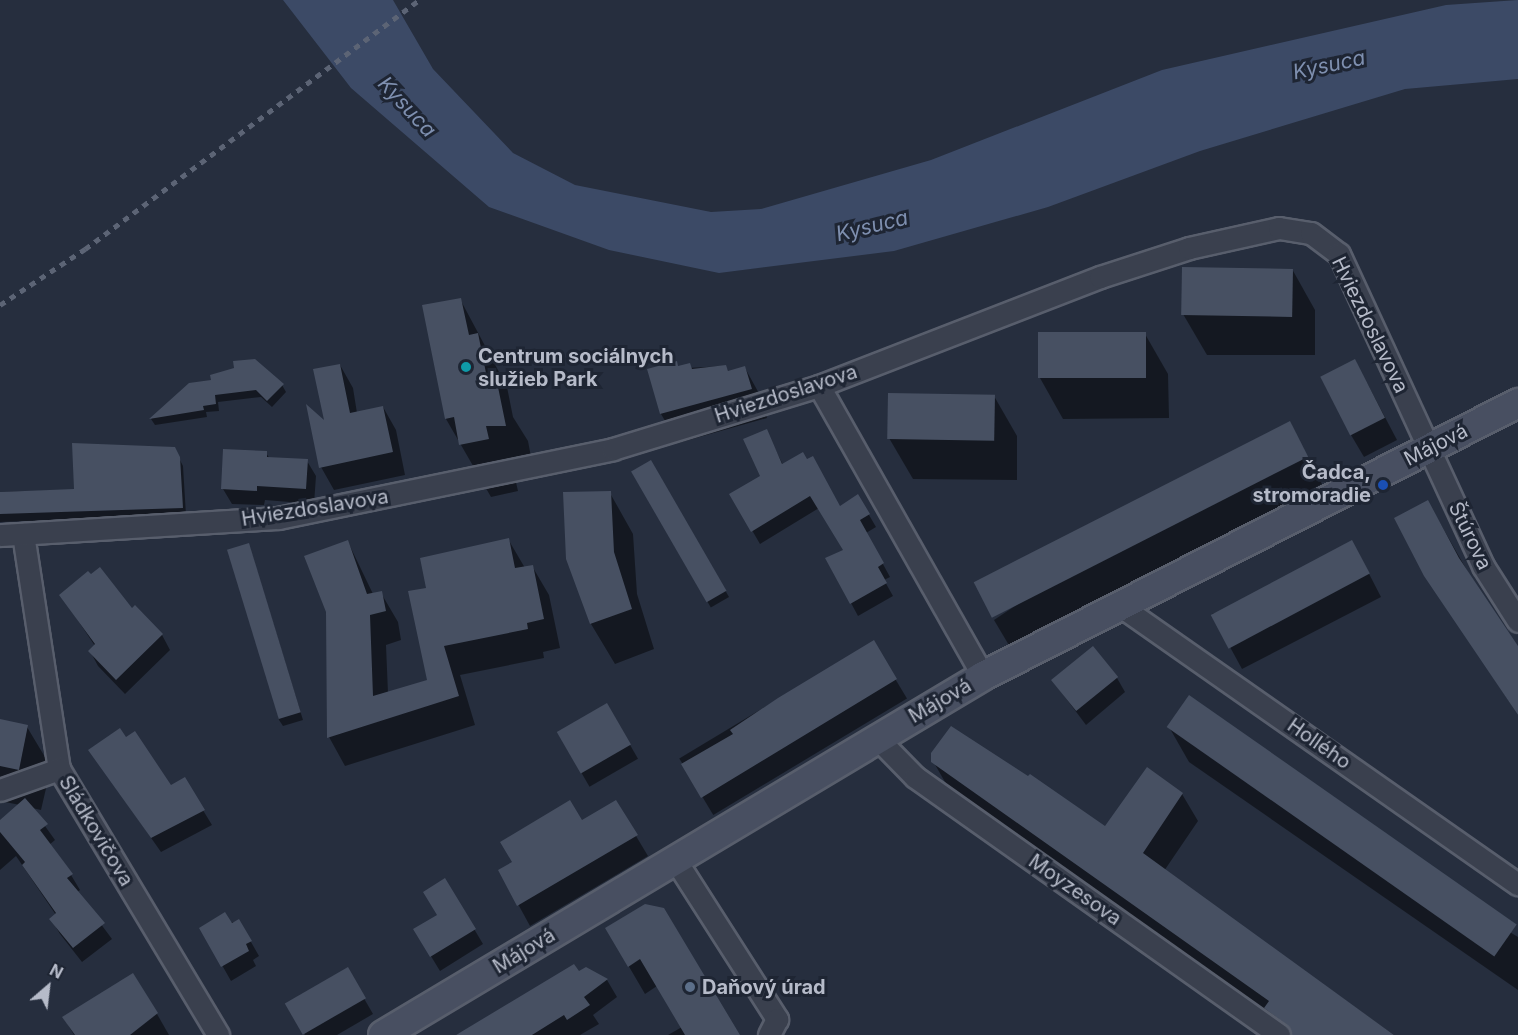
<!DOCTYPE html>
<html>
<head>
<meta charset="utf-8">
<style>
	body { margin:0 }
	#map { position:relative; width:1518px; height:1035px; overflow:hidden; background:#262e3e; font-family:Inter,sans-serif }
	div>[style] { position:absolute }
	.water>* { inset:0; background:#3c4a66 }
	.shadow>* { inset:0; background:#0007; transform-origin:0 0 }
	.building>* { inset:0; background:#475062; transform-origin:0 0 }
	.roads { filter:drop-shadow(2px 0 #585e6c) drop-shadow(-2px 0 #585e6c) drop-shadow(0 2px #585e6c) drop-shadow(0 -2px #585e6c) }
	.minor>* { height:21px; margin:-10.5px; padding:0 10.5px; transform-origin:10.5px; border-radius:10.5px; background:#3a404e }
	.secondary>* { height:28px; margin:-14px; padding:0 14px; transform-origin:14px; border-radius:14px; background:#484f61 }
	.rail>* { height:4.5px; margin-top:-2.25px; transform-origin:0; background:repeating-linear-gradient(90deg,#5c6475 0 6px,transparent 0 12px) }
	.dots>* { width:16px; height:16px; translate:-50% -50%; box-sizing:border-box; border:3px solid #1e2533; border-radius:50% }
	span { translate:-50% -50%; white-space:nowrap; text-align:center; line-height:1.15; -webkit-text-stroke:6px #1e2533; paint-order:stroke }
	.street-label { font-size:20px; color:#b6bbc9 }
	.poi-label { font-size:20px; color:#b6bbc9; font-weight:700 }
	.left { translate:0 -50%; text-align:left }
	.right { translate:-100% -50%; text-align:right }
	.water-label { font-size:21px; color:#7e8faf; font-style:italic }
	.north { position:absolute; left:18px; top:957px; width:60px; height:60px; -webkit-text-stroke:4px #1e2533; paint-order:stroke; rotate:28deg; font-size:16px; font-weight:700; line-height:24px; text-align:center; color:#b6bbc9 }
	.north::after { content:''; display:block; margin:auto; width:21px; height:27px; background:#b6bbc9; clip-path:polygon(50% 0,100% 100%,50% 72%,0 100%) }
</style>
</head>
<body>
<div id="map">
	<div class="water">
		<div style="clip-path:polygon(283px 0,393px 0,433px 69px,513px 153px,575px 185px,711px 212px,761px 209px,931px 160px,1162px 70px,1446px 5px,1518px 0,1518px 79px,1405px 89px,1200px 151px,1048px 207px,894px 251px,719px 273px,609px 250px,489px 207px,351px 88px)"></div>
	</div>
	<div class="shadow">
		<div style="clip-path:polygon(1292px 269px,1315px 310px,1315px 355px,1207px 355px,1183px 314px)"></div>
		<div style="clip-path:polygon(460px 299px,507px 387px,513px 417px,528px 441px,535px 478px,515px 478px,518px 491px,491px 497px,446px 419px)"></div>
		<div style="clip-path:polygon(1039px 334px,1145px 334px,1168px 374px,1169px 418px,1063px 419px,1040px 378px)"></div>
		<div style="clip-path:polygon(340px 365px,353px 388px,357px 413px,383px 407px,396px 430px,405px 475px,334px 490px,321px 467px)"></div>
		<div style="clip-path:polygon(725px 366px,729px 372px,745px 368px,761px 397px,767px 418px,678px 443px,661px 414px,649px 370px)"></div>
		<div style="clip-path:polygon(1367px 383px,1397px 440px,1364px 457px,1351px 435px)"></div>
		<div style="clip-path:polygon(189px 384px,282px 385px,286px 392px,272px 407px,261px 397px,218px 402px,219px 411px,206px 412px,207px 417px,155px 425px,151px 419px)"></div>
		<div style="clip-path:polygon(994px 396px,1017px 436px,1017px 480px,913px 479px,889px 438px)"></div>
		<div style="clip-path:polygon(1290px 423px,1322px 484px,1010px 647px,994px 620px)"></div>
		<div style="clip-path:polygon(766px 431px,783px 465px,839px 508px,858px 496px,876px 527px,866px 533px,890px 577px,884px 580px,893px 596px,858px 616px,851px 603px,845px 550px,819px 508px,760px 544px,731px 494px,762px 477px)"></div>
		<div style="clip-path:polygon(266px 453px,270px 459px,307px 461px,316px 476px,314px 504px,265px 500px,264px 505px,232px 504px,223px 489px)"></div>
		<div style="clip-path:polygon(178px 456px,183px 466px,186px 515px,0 522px,0 492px,76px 490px)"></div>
		<div style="left:651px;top:462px;width:156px;height:21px;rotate:60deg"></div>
		<div style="clip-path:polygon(610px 493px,633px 534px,637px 594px,654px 649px,615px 664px,591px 624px,567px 558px)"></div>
		<div style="clip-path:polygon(1428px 502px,1481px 595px,1518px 649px,1518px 715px,1426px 575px)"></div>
		<div style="clip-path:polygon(508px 539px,525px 568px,532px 566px,549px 595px,560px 648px,543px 652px,544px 658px,460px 675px,475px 725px,345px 766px,329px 737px,348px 542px,373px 594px,381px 593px,398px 622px,401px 640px,386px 645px,388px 693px,429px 681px,428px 589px)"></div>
		<div style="clip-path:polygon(249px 545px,303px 720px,283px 726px,279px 720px)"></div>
		<div style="clip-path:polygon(1364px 564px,1381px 597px,1242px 669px,1212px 614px)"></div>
		<div style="clip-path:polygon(90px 577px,162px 635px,170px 650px,125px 694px,98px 666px,90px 651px,95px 646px,61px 595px)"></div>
		<div style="left:873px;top:642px;width:66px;height:226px;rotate:59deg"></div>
		<div style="clip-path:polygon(1117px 678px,1125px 692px,1086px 725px,1053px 681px)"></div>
		<div style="left:607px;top:705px;width:62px;height:56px;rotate:60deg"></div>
		<div style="clip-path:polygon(0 721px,27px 727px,51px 767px,41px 810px,32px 808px,55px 840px,49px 845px,71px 875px,80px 890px,77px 892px,112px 939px,82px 962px,60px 934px,51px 919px,56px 915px,16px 856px,0 870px,0 822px,20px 805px,0 801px)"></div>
		<div style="clip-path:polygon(1169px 727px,1518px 937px,1518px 990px,1189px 762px)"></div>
		<div style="clip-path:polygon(126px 739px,171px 787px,184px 779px,212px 825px,161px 852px,90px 751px)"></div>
		<div style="clip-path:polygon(933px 761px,1106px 828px,1182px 794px,1198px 821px,1164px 871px,1394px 1035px,1281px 1035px,949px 789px)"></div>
		<div style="clip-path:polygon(582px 822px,636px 836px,648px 856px,530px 926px,500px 871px)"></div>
		<div style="clip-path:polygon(445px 880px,483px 944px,440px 971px,415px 930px,438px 915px)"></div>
		<div style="clip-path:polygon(239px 921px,259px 956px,253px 960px,256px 966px,231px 981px,201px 928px)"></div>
		<div style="clip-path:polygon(607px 929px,738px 1035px,668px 1035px,682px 1027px,657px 986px,645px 994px)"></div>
		<div style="clip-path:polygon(347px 969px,373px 1014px,337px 1035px,305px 1035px,288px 1005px)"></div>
		<div style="clip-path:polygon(579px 974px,607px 980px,617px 997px,593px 1015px,599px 1024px,580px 1035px,456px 1035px)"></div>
		<div style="clip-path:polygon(157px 1014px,169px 1035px,74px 1035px,64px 1018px)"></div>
	</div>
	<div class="building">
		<div style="left:1182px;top:267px;width:111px;height:48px;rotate:1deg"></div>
		<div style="clip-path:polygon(461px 298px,469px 335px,478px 333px,489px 388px,498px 387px,506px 426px,486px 426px,489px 439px,459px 445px,454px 417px,445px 419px,422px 305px)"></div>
		<div style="left:1146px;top:332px;width:46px;height:108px;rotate:90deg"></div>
		<div style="clip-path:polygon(255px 359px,284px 384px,267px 401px,256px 390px,215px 395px,216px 404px,203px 406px,204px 410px,149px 419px,189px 383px,211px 380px,210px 375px,234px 368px,233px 361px)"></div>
		<div style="left:1355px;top:359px;width:66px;height:39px;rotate:63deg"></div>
		<div style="clip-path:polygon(677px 361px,678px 366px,690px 363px,692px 369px,726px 365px,728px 371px,745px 366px,752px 389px,660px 414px,647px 369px)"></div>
		<div style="clip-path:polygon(340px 364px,350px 413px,383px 406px,393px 452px,319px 468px,306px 404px,324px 420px,313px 369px)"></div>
		<div style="left:888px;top:393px;width:107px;height:46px;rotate:1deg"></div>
		<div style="left:1290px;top:421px;width:40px;height:355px;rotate:63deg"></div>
		<div style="clip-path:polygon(767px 429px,782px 464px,803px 452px,807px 459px,813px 456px,840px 506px,858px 494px,870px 514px,860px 520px,884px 563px,878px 567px,887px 583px,850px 604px,825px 558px,843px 550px,810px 496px,751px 532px,729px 494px,760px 476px,743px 439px)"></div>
		<div style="clip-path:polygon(72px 443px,175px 447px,180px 457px,183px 508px,0 514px,0 492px,74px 489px)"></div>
		<div style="clip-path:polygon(223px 449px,267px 451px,267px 457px,308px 459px,306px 489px,257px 486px,257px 491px,221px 489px)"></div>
		<div style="left:651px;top:460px;width:151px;height:23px;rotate:60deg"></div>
		<div style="clip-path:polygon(611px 491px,614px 552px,632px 609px,590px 624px,566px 559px,563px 492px)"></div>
		<div style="clip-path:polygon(1428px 500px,1459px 558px,1518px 646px,1518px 715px,1424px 576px,1394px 518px)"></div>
		<div style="clip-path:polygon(509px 538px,515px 568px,533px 565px,544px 619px,527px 623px,528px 629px,444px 646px,459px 696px,327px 738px,326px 612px,304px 556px,348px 540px,367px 594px,382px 591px,386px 611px,370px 615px,373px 696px,427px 680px,408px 591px,426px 588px,420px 558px)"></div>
		<div style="left:1352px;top:540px;width:38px;height:160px;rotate:62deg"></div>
		<div style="left:249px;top:543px;width:177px;height:23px;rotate:73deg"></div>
		<div style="clip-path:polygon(100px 567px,132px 608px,135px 605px,163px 634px,116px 680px,88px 651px,95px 644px,59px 595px,88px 571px,91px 574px)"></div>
		<div style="clip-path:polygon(874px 640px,897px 679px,701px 798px,681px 764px,733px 734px,730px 730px,778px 698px)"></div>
		<div style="left:1093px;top:646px;width:40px;height:54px;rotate:51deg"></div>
		<div style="left:1189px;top:695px;width:400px;height:39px;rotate:35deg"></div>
		<div style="left:607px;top:703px;width:48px;height:58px;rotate:60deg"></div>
		<div style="clip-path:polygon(0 719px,28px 725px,19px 770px,0 766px)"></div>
		<div style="clip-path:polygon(951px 726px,1028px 776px,1030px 774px,1105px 826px,1147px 767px,1183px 793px,1143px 853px,1394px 1035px,1292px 1035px,1287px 1025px,1264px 1008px,1269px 1001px,931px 762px,931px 753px)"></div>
		<div style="clip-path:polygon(120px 728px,126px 737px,135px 731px,171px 785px,185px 777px,205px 810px,151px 838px,88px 750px)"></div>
		<div style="clip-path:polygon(25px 798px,48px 824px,40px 830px,73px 874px,67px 878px,105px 923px,73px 948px,49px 919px,56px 913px,22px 865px,25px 862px,0 832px,0 820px)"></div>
		<div style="clip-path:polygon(570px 800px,582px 820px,616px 800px,638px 835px,517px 906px,498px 870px,512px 862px,500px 842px)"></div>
		<div style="clip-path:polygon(445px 878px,476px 929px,430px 957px,413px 929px,437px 915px,423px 892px)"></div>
		<div style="clip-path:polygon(645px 904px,664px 908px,740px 1035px,685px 1035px,640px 959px,628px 967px,605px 928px)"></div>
		<div style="clip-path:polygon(225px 912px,232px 923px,239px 919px,252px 941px,246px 944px,249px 951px,221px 967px,199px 928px)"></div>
		<div style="clip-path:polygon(574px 964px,579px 971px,586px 967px,608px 979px,584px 997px,590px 1005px,567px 1020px,564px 1015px,532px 1035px,456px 1035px)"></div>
		<div style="left:348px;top:967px;width:36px;height:73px;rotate:60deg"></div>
		<div style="clip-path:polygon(133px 973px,158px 1013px,130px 1035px,75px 1035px,62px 1017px)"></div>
	</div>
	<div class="roads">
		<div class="minor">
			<div style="left:819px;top:386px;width:333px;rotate:60.5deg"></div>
			<div style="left:23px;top:534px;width:238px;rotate:81.3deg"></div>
			<div style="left:59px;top:769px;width:310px;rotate:59.1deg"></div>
			<div style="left:0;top:535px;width:279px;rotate:-3.5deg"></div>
			<div style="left:278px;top:518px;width:342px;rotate:-11.6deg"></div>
			<div style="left:613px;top:449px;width:215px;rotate:-17deg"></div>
			<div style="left:819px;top:386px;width:301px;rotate:-21.2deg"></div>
			<div style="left:1100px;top:277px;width:94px;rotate:-18deg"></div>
			<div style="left:1189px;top:248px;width:92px;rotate:-12.5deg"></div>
			<div style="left:1279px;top:228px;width:32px;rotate:9deg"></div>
			<div style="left:1311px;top:233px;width:35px;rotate:37deg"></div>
			<div style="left:1339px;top:254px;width:344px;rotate:65.2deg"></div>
			<div style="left:1483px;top:566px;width:65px;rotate:57.5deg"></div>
			<div style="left:1119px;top:605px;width:487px;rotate:35deg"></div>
			<div style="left:877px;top:738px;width:54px;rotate:45.7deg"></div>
			<div style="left:915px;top:777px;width:446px;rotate:35.3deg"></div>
			<div style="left:0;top:790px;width:63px;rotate:-19.6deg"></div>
			<div style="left:676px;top:861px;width:188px;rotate:57.4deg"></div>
			<div style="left:777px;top:1019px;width:18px;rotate:117deg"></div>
		</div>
		<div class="secondary">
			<div style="left:383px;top:1035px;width:699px;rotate:-30.89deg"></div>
			<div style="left:983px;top:676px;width:601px;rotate:-27.03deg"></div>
		</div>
	</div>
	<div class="rail">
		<div style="left:0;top:305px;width:102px;rotate:-33.4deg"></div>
		<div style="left:85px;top:249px;width:417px;rotate:-36.7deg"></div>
	</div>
	<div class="dots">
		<div style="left:466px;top:367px;background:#0f9aa8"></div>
		<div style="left:1383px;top:485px;background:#1a4fb4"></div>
		<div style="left:690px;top:987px;background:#5c6f8a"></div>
	</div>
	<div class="street-label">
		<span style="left:1370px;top:325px;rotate:64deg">Hviezdoslavova</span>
		<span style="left:786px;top:394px;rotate:-18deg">Hviezdoslavova</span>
		<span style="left:1436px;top:445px;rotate:-27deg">Májová</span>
		<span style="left:315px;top:508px;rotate:-9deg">Hviezdoslavova</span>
		<span style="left:1470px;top:536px;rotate:64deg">Štúrova</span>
		<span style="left:940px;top:701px;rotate:-30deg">Májová</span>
		<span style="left:1319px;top:744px;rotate:35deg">Hollého</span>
		<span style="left:96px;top:831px;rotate:59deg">Sládkovičova</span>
		<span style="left:1075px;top:890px;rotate:35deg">Moyzesova</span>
		<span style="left:524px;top:951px;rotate:-31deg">Májová</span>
	</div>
	<div class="poi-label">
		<span class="left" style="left:478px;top:368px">Centrum sociálnych<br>služieb Park</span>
		<span class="right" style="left:1371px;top:484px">Čadca,<br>stromoradie</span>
		<span class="left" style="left:702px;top:987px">Daňový úrad</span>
	</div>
	<div class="water-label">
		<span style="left:1329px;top:65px;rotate:-12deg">Kysuca</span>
		<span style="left:407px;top:107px;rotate:47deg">Kysuca</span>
		<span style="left:872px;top:226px;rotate:-14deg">Kysuca</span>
	</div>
	<div class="north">N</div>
</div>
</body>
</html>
